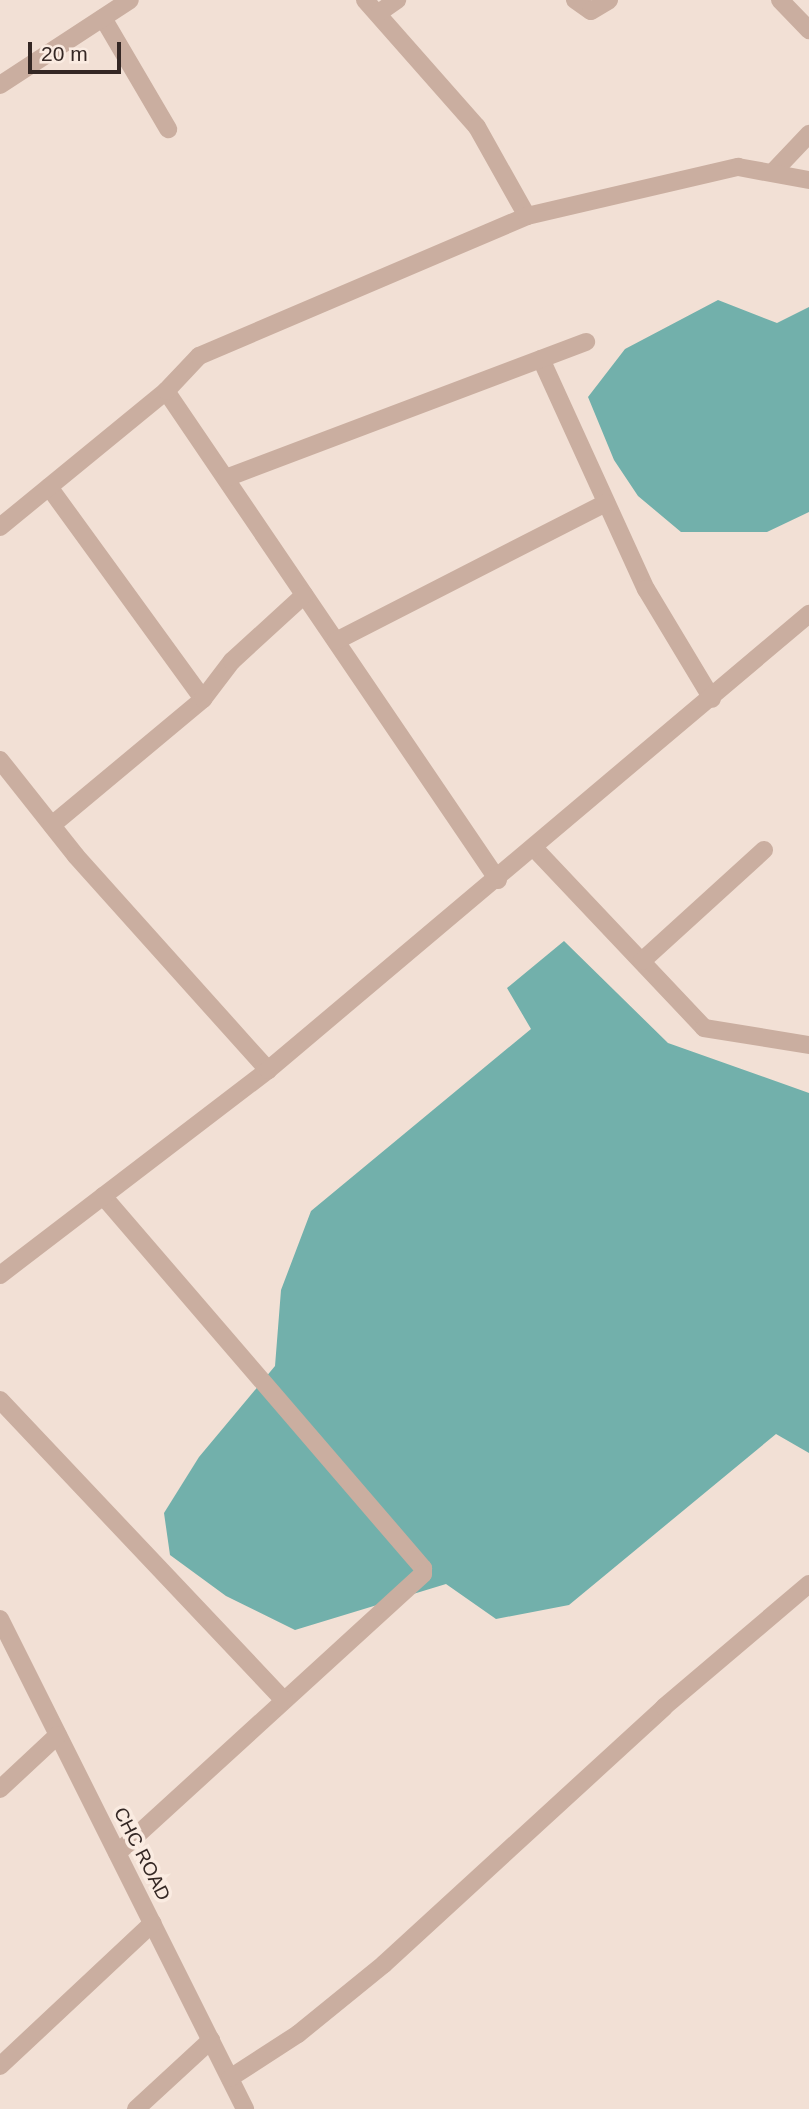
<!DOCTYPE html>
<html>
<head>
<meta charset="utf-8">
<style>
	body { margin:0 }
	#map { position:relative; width:809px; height:2109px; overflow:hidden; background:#f2e0d5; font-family:Arial,sans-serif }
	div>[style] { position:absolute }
	.water>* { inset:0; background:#72b0ab }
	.minor>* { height:18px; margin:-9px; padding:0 9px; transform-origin:9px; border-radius:9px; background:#caaea0 }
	span { translate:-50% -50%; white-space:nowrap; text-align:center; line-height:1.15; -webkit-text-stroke:7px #faebe1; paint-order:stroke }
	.street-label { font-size:19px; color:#342724 }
	.scale { position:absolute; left:28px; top:42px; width:93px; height:32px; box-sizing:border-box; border:4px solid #342724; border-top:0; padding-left:9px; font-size:21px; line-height:24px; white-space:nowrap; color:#342724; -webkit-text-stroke:5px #faebe1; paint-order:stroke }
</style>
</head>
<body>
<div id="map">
	<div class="water">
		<div style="clip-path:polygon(718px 300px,777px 323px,809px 307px,809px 512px,767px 532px,681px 532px,638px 496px,614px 460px,588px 397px,625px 349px)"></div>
		<div style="clip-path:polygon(564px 941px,668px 1043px,809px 1093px,809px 1453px,776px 1434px,569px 1605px,496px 1619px,446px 1584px,295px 1630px,226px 1596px,170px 1555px,164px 1513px,199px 1457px,275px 1366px,281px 1290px,311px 1211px,531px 1029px,507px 988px)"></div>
	</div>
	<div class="minor">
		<div style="left:365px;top:0;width:169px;rotate:48.6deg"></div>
		<div style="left:477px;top:127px;width:102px;rotate:60.7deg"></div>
		<div style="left:575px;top:0;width:19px;rotate:35deg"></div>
		<div style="left:591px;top:11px;width:21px;rotate:-31deg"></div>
		<div style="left:780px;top:0;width:42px;rotate:46deg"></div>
		<div style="left:380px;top:12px;width:21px;rotate:-35deg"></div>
		<div style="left:103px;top:18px;width:129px;rotate:59.6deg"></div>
		<div style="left:0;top:85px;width:155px;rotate:-33.2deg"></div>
		<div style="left:775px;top:170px;width:50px;rotate:-46.6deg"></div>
		<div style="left:541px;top:359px;width:253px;rotate:65.5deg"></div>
		<div style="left:646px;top:589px;width:128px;rotate:59deg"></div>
		<div style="left:166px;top:391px;width:591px;rotate:55.83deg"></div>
		<div style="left:226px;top:478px;width:385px;rotate:-20.7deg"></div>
		<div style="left:49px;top:487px;width:262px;rotate:54deg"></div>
		<div style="left:0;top:527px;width:215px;rotate:-39.3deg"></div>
		<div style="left:166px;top:391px;width:48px;rotate:-46.7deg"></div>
		<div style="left:199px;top:356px;width:357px;rotate:-23.1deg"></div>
		<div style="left:527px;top:216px;width:217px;rotate:-13.1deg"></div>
		<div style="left:738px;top:167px;width:72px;rotate:10.4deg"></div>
		<div style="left:336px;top:641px;width:303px;rotate:-27.1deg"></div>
		<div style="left:0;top:760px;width:122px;rotate:51.6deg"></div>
		<div style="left:76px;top:856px;width:288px;rotate:48.1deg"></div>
		<div style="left:52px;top:825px;width:197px;rotate:-39.8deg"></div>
		<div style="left:203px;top:699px;width:48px;rotate:-52.7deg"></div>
		<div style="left:232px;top:661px;width:98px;rotate:-42.5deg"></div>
		<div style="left:535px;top:849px;width:246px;rotate:46.6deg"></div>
		<div style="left:704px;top:1028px;width:106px;rotate:9.2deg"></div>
		<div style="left:642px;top:961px;width:165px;rotate:-42.3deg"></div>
		<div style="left:103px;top:1196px;width:491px;rotate:49.3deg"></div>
		<div style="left:423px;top:1568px;width:6px;rotate:90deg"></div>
		<div style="left:423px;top:1574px;width:414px;rotate:137.6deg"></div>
		<div style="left:0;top:1275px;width:337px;rotate:-37.4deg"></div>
		<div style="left:268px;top:1070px;width:708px;rotate:-40.13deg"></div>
		<div style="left:0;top:1400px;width:413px;rotate:46.6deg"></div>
		<div style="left:0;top:1619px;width:548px;rotate:63.43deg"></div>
		<div style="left:0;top:1789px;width:79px;rotate:-43deg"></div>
		<div style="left:0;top:2066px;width:209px;rotate:-43.1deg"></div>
		<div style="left:230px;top:2078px;width:81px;rotate:-32.9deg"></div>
		<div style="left:298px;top:2034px;width:111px;rotate:-39.1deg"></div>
		<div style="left:384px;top:1964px;width:380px;rotate:-42.5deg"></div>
		<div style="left:664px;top:1707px;width:190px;rotate:-40.3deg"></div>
		<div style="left:136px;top:2109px;width:102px;rotate:-42.6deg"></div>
	</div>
	<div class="street-label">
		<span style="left:142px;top:1854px;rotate:63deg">CHC ROAD</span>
	</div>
	<div class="scale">20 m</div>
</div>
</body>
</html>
